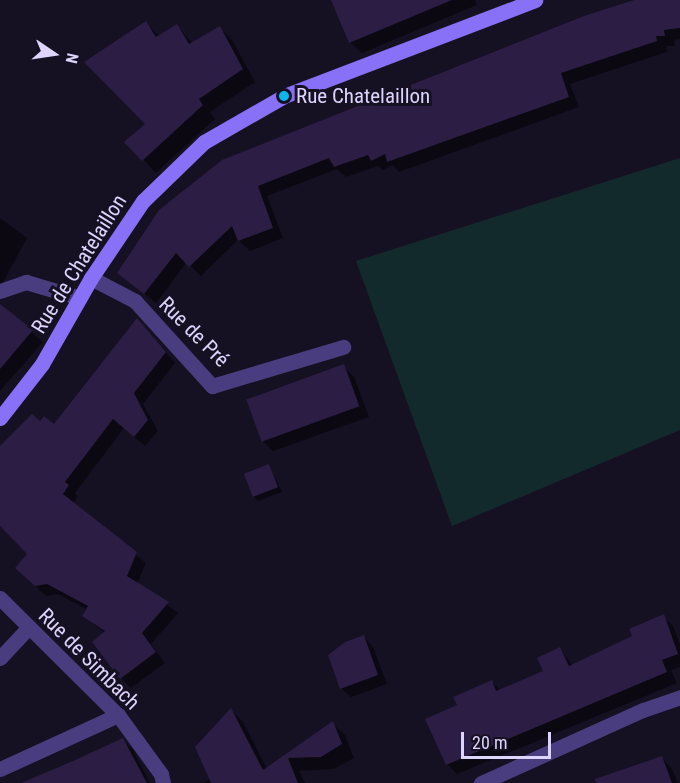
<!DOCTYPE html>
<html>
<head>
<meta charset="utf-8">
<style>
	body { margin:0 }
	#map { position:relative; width:680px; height:783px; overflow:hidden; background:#161023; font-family:"Roboto Condensed",sans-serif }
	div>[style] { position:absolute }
	.green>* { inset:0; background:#132a2d }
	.shadow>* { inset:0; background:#0007 }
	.building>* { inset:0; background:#2b1d43; transform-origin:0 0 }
	.street>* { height:15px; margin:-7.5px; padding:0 7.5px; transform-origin:7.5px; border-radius:7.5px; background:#4a3d7f }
	.secondary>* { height:15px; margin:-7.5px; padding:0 7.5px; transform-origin:7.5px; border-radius:7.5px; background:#8971f7 }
	.dots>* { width:16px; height:16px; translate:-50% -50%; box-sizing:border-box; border:3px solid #161023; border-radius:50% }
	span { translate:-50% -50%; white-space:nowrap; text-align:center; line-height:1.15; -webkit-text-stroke:6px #161023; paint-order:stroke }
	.poi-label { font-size:21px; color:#dfd4fd }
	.left { translate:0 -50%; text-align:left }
	.street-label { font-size:21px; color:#dfd4fd }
	.north { position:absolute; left:24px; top:24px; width:60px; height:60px; -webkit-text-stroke:4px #161023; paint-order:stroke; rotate:103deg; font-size:16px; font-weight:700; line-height:24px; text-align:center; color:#dfd4fd }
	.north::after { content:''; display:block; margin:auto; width:21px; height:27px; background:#dfd4fd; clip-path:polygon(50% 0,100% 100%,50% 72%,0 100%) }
	.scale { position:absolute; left:461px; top:732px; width:90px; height:27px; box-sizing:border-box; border:3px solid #dfd4fd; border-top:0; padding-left:8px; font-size:18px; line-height:21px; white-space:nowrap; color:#dfd4fd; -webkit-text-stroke:4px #161023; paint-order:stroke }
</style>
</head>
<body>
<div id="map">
	<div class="green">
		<div style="clip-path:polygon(680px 158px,680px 430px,452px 526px,356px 261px)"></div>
	</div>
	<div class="shadow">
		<div style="clip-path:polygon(349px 0,475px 0,477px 5px,362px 53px,351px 43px,335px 5px)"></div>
		<div style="clip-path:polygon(639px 0,680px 0,680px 39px,674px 40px,675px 46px,666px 46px,667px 52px,570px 84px,579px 107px,399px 172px,393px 165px,383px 170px,378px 166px,346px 177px,337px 169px,267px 196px,283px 238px,250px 251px,238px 240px,201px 276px,187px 262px,156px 303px,119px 273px,160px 211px)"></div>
		<div style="clip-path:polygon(146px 23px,159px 36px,177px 26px,193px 44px,220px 28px,232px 40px,255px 82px,210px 112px,215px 119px,156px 173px,127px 142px,147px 124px)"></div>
		<div style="clip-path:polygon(0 218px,27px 238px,0 288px)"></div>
		<div style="clip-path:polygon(0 306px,43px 342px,0 391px)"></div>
		<div style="clip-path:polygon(147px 330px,175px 363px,143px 404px,158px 431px,145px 446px,124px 428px,75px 493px,78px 496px,73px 504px,146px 563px,137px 584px,178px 613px,151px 644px,165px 663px,131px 688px,121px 678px,105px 633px,84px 616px,88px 610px,58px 594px,46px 596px,27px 578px,29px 554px,0 524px,0 448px,40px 423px,55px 426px)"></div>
		<div style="clip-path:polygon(343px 366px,354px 377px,369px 417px,273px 451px,262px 440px)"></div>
		<div style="clip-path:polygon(269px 466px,282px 492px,258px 501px,253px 495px)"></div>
		<div style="clip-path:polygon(663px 616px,673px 626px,680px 644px,680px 667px,671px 670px,677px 683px,457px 774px,447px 764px,459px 706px,492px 682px,501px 691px,545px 672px,560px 649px,573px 666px,634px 637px)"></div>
		<div style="clip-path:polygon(364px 637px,373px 647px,387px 684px,351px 697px,341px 688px)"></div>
		<div style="clip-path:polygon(231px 710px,243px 722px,267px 769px,332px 723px,345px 735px,354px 758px,334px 769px,299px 771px,305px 783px,202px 783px,211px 779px)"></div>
		<div style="clip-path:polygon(123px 740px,133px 750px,150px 783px,26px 783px)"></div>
		<div style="clip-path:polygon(662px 758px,672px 769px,678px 783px,614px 783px)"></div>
	</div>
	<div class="building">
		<div style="clip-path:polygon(331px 0,452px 0,349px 43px)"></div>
		<div style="clip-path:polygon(634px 0,680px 0,680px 28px,664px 30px,665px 36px,656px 36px,657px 41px,561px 73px,569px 97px,387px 162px,385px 154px,371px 161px,368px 155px,334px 167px,329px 158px,258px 186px,273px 228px,238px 241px,232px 226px,189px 267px,176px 253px,144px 294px,117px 273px,159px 210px,222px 160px,584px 16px)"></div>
		<div style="clip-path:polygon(146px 21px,156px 37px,177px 24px,189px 44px,220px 26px,243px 69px,199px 99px,203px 105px,142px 161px,124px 142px,145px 124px,84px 62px)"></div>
		<div style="clip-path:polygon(0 304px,33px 330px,0 369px)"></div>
		<div style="clip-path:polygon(137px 318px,166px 352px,134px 393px,148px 420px,134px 437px,113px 419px,65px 482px,69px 485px,63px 494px,137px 552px,127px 576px,169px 602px,142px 633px,156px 652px,120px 679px,92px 642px,105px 631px,82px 616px,88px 606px,47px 584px,35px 586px,15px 568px,27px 554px,0 526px,0 446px,32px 414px,40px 421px,44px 416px,54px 424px)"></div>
		<div style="left:344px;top:364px;width:45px;height:104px;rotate:70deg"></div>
		<div style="left:269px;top:464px;width:25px;height:27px;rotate:69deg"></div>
		<div style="clip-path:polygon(664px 614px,678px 654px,662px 660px,667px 672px,446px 765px,425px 719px,457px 705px,453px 697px,492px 680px,496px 691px,543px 671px,537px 658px,560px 647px,569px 666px,632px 636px,629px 629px)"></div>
		<div style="clip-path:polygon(364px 635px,378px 675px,340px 689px,328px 655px,345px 642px)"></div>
		<div style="clip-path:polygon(231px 708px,263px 770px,333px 721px,342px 744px,321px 757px,288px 758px,298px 783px,211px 783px,195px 747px)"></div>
		<div style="clip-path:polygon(123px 738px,147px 783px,21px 783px,73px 761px)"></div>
		<div style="clip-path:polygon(662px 756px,672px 783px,596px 783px,595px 779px)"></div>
	</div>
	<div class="street">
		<div style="left:91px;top:278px;width:50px;rotate:27.6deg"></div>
		<div style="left:135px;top:301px;width:115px;rotate:47.8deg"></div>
		<div style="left:212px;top:386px;width:137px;rotate:-16.6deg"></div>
		<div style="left:0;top:291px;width:28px;rotate:-19deg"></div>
		<div style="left:26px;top:282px;width:56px;rotate:16.5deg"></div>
		<div style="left:0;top:598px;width:166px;rotate:44.8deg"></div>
		<div style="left:118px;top:715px;width:73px;rotate:53.9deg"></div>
		<div style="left:161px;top:774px;width:9px;rotate:77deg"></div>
		<div style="left:0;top:658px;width:40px;rotate:-47deg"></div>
		<div style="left:0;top:769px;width:130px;rotate:-24.6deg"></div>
		<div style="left:481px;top:783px;width:178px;rotate:-24.3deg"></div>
		<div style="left:643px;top:710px;width:39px;rotate:-19deg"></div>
	</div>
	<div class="secondary">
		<div style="left:0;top:418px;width:68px;rotate:-52.1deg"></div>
		<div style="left:42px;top:364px;width:99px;rotate:-60.3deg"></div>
		<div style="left:91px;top:278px;width:93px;rotate:-56deg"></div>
		<div style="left:143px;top:201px;width:85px;rotate:-44deg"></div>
		<div style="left:204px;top:142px;width:92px;rotate:-29.9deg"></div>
		<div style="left:284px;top:96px;width:269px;rotate:-20.9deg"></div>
	</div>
	<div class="dots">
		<div style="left:284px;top:96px;background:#0db5ef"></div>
	</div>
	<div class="poi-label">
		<span class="left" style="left:296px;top:96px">Rue Chatelaillon</span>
	</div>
	<div class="street-label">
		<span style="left:79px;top:264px;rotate:-58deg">Rue de Chatelaillon</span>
		<span style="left:194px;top:332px;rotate:45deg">Rue de Pré</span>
		<span style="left:89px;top:659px;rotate:45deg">Rue de Simbach</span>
	</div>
	<div class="north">N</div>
	<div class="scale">20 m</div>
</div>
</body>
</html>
